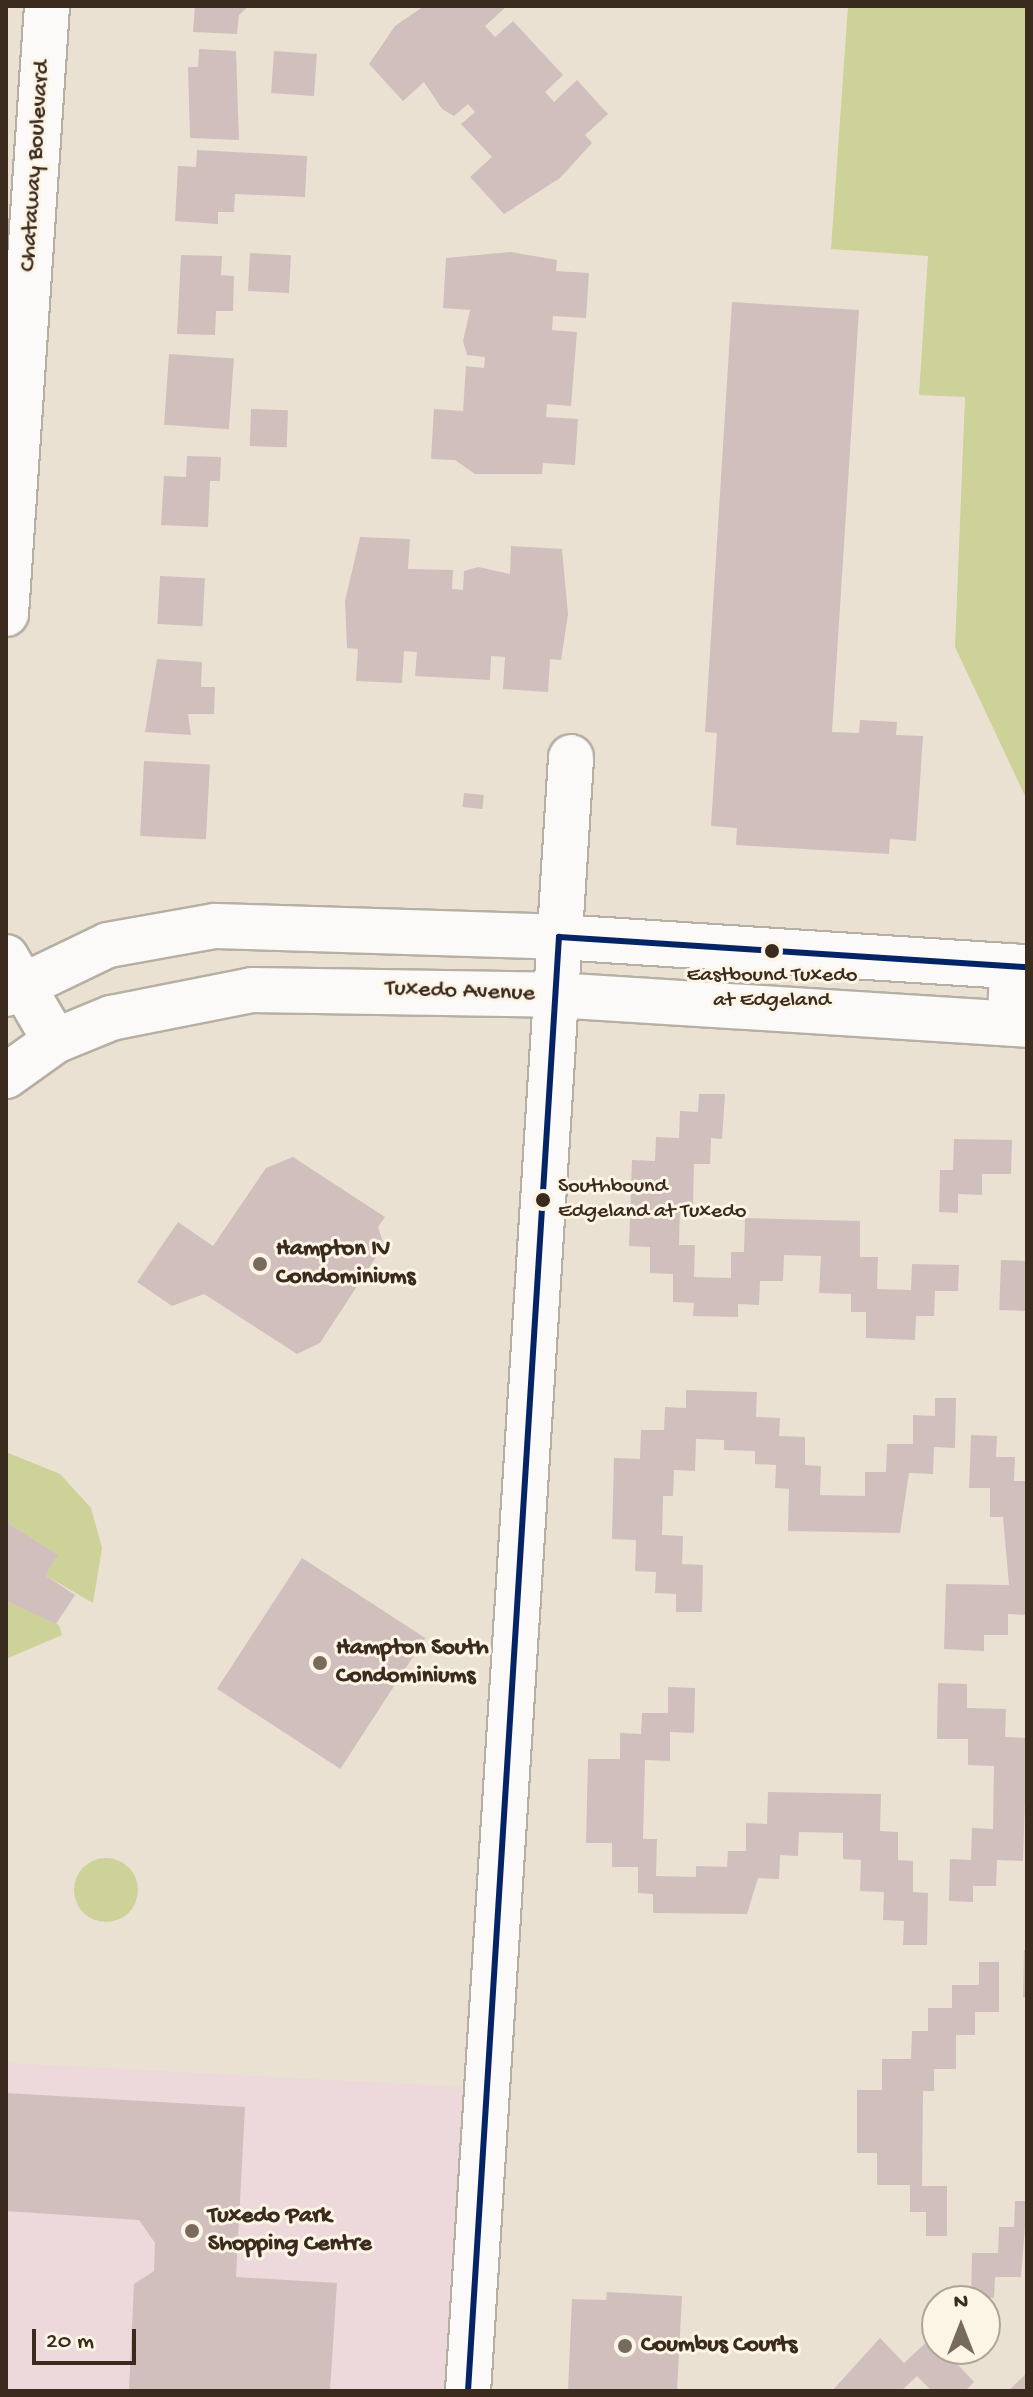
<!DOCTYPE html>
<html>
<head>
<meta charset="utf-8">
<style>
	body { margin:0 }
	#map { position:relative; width:1033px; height:2397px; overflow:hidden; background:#eae1d2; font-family:"Gochi Hand",sans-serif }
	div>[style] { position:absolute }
	.built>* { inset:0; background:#edd8dc; transform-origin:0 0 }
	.green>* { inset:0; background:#cdd298 }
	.round { border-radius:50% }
	.building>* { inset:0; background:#d1bfbe; transform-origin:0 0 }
	.roads { filter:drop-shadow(2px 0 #b6afa4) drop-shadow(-2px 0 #b6afa4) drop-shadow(0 2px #b6afa4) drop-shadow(0 -2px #b6afa4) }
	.minor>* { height:44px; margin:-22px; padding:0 22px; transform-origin:22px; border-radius:22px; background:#fcfaf8 }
	.major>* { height:44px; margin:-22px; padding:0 22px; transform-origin:22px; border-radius:22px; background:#fcfaf8 }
	.bus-1>* { height:6px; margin:-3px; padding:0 3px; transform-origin:3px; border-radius:3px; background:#052465 }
	.dots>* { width:22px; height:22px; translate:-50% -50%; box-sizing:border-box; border:4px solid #fcf5e5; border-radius:50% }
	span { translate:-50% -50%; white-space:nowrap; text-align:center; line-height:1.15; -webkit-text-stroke:6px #fcf5e5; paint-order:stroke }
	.bus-label { font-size:22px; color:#3b2a1e }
	.left { translate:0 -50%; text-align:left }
	.street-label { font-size:24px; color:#3b2a1e }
	.poi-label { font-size:24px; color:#3b2a1e; font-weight:700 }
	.frame { position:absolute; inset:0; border:8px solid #3b2a1e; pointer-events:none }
	.north { position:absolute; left:921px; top:2285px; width:80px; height:80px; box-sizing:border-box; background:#fcf5e5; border:2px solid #afa495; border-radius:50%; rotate:0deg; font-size:22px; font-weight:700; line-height:32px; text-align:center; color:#3b2a1e }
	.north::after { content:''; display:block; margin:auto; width:28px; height:36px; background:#786a5d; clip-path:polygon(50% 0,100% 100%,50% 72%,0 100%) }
	.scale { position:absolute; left:32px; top:2329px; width:104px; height:36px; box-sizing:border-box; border:4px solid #3b2a1e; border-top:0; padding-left:10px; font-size:24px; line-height:28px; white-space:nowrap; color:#3b2a1e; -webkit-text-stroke:6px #fcf5e5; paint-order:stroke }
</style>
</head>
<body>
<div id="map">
	<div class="built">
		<div style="left:6px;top:2063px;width:459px;height:328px;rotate:3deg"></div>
	</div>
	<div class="green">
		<div style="clip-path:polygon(848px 6px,1027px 6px,1027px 800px,955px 647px,965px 397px,919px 395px,928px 256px,831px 249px)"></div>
		<div style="clip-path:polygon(6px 1452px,60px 1474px,91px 1508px,102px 1548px,93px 1603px,45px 1575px,57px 1555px,6px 1522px)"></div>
		<div style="clip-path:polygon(6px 1601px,59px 1625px,62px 1635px,6px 1659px)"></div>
		<div class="round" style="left:74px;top:1858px;width:64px;height:64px"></div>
	</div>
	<div class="building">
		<div style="clip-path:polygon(195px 6px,249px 6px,239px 15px,237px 34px,193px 32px)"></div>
		<div style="clip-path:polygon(424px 6px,507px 6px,485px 26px,495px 37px,513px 21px,563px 75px,545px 92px,554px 102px,577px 80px,608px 114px,585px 135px,592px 143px,560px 178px,504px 214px,470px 177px,492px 157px,461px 124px,475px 112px,468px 104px,454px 116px,442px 109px,424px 82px,403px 101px,369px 64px,395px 26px)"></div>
		<div style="clip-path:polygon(199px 49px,236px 51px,239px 140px,190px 138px,188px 67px,198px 67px)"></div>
		<div style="left:274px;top:51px;width:43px;height:42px;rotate:4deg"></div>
		<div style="clip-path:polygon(197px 150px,307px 156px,305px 197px,235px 194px,234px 212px,218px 212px,218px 224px,175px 221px,178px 166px,196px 167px)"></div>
		<div style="clip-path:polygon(511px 252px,557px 260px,556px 271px,589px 273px,586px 318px,553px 316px,552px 330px,577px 332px,571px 406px,547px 404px,546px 417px,578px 419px,575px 465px,543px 463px,542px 474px,475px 474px,455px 460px,431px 459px,434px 409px,463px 411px,466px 366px,484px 368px,485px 357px,467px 355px,463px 341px,470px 310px,443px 308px,446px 258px)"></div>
		<div style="left:250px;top:253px;width:41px;height:38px;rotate:3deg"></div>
		<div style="clip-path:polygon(181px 255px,222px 256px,221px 275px,234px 276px,233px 311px,216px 311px,215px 335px,177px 334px)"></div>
		<div style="clip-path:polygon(732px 302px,859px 310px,832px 732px,859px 733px,860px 720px,897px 722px,896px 735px,923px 736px,916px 841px,890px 839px,889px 854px,736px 845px,737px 828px,711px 826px,717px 733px,705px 732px)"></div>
		<div style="left:169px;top:354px;width:65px;height:71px;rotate:4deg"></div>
		<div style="left:251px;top:409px;width:37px;height:37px;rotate:2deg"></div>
		<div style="clip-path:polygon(187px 456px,221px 457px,220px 481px,210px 481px,208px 527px,161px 525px,164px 476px,186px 477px)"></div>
		<div style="clip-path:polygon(360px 537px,410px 539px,408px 569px,453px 570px,452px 589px,463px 590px,464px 571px,478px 567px,510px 574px,511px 546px,562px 549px,568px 614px,561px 660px,550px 659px,548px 692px,503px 689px,505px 657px,491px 656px,490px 680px,415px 676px,417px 652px,404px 651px,402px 683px,356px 681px,358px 649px,347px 648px,345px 601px)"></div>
		<div style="left:160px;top:576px;width:45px;height:48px;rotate:3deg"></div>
		<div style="clip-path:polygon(157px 659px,202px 662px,201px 687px,215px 687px,214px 714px,188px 714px,191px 735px,145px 732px)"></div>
		<div style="left:144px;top:761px;width:66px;height:75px;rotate:3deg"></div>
		<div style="left:464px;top:793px;width:20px;height:14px;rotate:6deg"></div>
		<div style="clip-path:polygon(699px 1094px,725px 1094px,722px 1139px,711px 1138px,710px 1164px,694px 1164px,693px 1206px,680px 1206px,679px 1245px,695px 1245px,694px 1277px,731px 1278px,731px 1252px,744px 1252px,745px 1218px,860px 1221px,860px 1257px,878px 1257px,877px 1289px,911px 1290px,912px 1264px,959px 1265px,958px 1291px,935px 1291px,934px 1316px,916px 1316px,915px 1340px,866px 1338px,866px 1312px,851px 1312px,851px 1294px,819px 1293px,821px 1256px,784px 1255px,783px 1281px,760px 1281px,759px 1305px,738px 1304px,738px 1317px,693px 1316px,694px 1303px,673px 1302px,673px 1274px,650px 1273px,650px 1247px,629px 1246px,632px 1160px,655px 1161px,656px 1137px,679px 1138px,680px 1111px,698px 1112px)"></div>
		<div style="clip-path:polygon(954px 1139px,1012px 1140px,1011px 1174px,982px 1174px,982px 1195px,958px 1194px,958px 1213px,939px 1212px,940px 1170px,953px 1170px)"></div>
		<div style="clip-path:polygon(293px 1157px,385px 1217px,378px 1227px,384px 1245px,320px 1343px,297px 1354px,204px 1294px,172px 1306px,137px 1282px,178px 1222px,213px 1246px,266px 1168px)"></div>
		<div style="left:1001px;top:1260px;width:26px;height:50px;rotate:2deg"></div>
		<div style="clip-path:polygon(686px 1390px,757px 1392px,756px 1417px,780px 1418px,779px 1436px,805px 1437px,805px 1465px,821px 1466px,820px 1495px,865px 1496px,865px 1472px,886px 1472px,887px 1444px,913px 1444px,913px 1415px,935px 1416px,935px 1398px,956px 1398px,955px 1448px,934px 1447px,933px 1474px,909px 1473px,900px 1533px,788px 1531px,789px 1489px,775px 1488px,776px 1465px,755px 1464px,755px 1451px,724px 1450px,724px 1440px,696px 1439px,695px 1471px,674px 1470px,673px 1496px,663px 1496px,662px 1535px,683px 1536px,682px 1564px,703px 1565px,702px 1612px,676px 1612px,676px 1594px,655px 1593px,656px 1572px,635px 1571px,636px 1540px,612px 1539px,614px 1458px,640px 1459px,641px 1430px,664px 1430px,665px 1407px,686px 1408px)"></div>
		<div style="clip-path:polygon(971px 1435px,997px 1436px,996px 1457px,1015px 1457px,1014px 1481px,1027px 1481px,1027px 1615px,1008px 1614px,1008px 1635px,984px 1635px,984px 1651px,944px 1649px,946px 1584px,1009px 1585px,1003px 1517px,990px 1517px,990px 1488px,969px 1488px)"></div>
		<div style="clip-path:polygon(6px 1522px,58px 1555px,45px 1575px,75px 1595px,56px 1624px,6px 1601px)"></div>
		<div style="left:302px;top:1558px;width:147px;height:156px;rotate:33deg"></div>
		<div style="clip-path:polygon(938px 1683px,967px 1684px,967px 1708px,1006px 1709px,1005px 1737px,1027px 1738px,1023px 1861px,997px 1860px,996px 1886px,973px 1886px,973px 1902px,949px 1901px,950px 1859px,971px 1860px,972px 1828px,993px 1829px,994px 1766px,968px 1765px,968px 1739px,937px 1739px)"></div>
		<div style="clip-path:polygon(668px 1687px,695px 1688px,694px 1733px,670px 1732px,670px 1761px,645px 1760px,643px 1839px,657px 1839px,656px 1876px,696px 1877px,696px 1866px,727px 1867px,728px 1851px,746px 1851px,746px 1823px,767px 1824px,768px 1792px,881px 1794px,880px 1831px,898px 1832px,898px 1860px,913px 1861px,913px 1892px,928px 1893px,927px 1945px,903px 1945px,904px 1921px,883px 1920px,884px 1892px,860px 1891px,861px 1860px,843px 1859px,843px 1833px,799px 1832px,798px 1856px,780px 1855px,779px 1879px,758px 1878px,747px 1914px,653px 1913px,653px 1894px,638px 1893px,638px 1867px,612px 1867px,612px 1843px,586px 1843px,588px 1759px,620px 1759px,620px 1733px,641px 1734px,642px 1713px,668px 1713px)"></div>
		<div style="clip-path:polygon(1024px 1950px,1027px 1950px,1027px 1997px,1023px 1997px)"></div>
		<div style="clip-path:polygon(979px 1962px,999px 1962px,999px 2012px,975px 2012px,975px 2035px,956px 2035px,956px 2069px,934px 2069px,934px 2091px,923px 2091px,922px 2186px,947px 2186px,947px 2236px,926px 2236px,926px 2212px,910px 2212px,910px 2185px,877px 2185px,877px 2153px,857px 2153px,857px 2090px,882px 2090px,882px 2059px,911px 2059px,912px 2031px,928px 2031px,928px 2008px,952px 2008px,952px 1985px,979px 1985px)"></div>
		<div style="clip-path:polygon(6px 2093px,245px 2107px,236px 2277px,337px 2283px,330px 2391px,129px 2390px,134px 2284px,154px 2271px,155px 2243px,139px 2220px,6px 2211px)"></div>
		<div style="clip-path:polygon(1015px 2201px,1027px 2201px,1021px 2277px,995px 2277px,994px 2298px,971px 2297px,972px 2253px,998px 2253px,999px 2227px,1014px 2227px)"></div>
		<div style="clip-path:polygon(607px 2292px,682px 2296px,677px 2391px,568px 2391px,572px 2299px,606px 2300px)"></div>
		<div style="clip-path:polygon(932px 2337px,974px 2382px,965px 2391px,932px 2391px,917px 2376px,901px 2391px,832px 2391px,880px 2338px,904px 2363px)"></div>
		<div style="clip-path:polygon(1027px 2373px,1027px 2391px,1008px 2391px)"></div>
	</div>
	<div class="roads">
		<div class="minor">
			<div style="left:6px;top:614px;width:609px;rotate:-86.14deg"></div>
			<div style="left:6px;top:957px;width:97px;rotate:59.7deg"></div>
			<div style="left:1010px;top:1023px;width:57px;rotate:-88deg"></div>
			<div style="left:468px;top:2391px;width:1637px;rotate:-86.39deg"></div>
		</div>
		<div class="major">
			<div style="left:6px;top:994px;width:113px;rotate:-25.7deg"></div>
			<div style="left:108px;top:945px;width:109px;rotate:-10.1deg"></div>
			<div style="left:215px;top:926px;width:344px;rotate:1.8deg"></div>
			<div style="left:559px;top:937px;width:469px;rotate:3.7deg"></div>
			<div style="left:6px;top:1076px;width:60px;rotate:-35.5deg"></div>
			<div style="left:55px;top:1041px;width:61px;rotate:-22.3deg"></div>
			<div style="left:111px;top:1018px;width:144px;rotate:-11.2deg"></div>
			<div style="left:252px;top:990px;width:303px;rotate:0.9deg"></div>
			<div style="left:555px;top:995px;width:473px;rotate:3.6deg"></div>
		</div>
	</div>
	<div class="bus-1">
		<div style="left:468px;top:2391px;width:1457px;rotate:-86.42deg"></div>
		<div style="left:559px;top:937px;width:469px;rotate:3.7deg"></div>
	</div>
	<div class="dots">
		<div style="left:772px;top:951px;background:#3b2a1e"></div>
		<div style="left:543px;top:1200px;background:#3b2a1e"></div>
		<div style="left:260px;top:1264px;background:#786a5d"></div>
		<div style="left:320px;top:1663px;background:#786a5d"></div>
		<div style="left:192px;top:2231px;background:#786a5d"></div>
		<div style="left:625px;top:2346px;background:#786a5d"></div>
	</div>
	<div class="bus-label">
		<span style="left:772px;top:989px">Eastbound Tuxedo<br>at Edgeland</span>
		<span class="left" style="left:558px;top:1200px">Southbound<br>Edgeland at Tuxedo</span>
	</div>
	<div class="street-label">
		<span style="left:36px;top:166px;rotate:-86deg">Chataway Boulevard</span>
		<span style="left:460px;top:992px;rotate:2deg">Tuxedo Avenue</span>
	</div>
	<div class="poi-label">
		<span class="left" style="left:276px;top:1264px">Hampton IV<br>Condominiums</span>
		<span class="left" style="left:336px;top:1663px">Hampton South<br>Condominiums</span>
		<span class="left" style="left:208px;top:2231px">Tuxedo Park<br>Shopping Centre</span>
		<span class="left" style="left:641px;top:2346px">Coumbus Courts</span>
	</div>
	<div class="frame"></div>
	<div class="north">N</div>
	<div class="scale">20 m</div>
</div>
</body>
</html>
